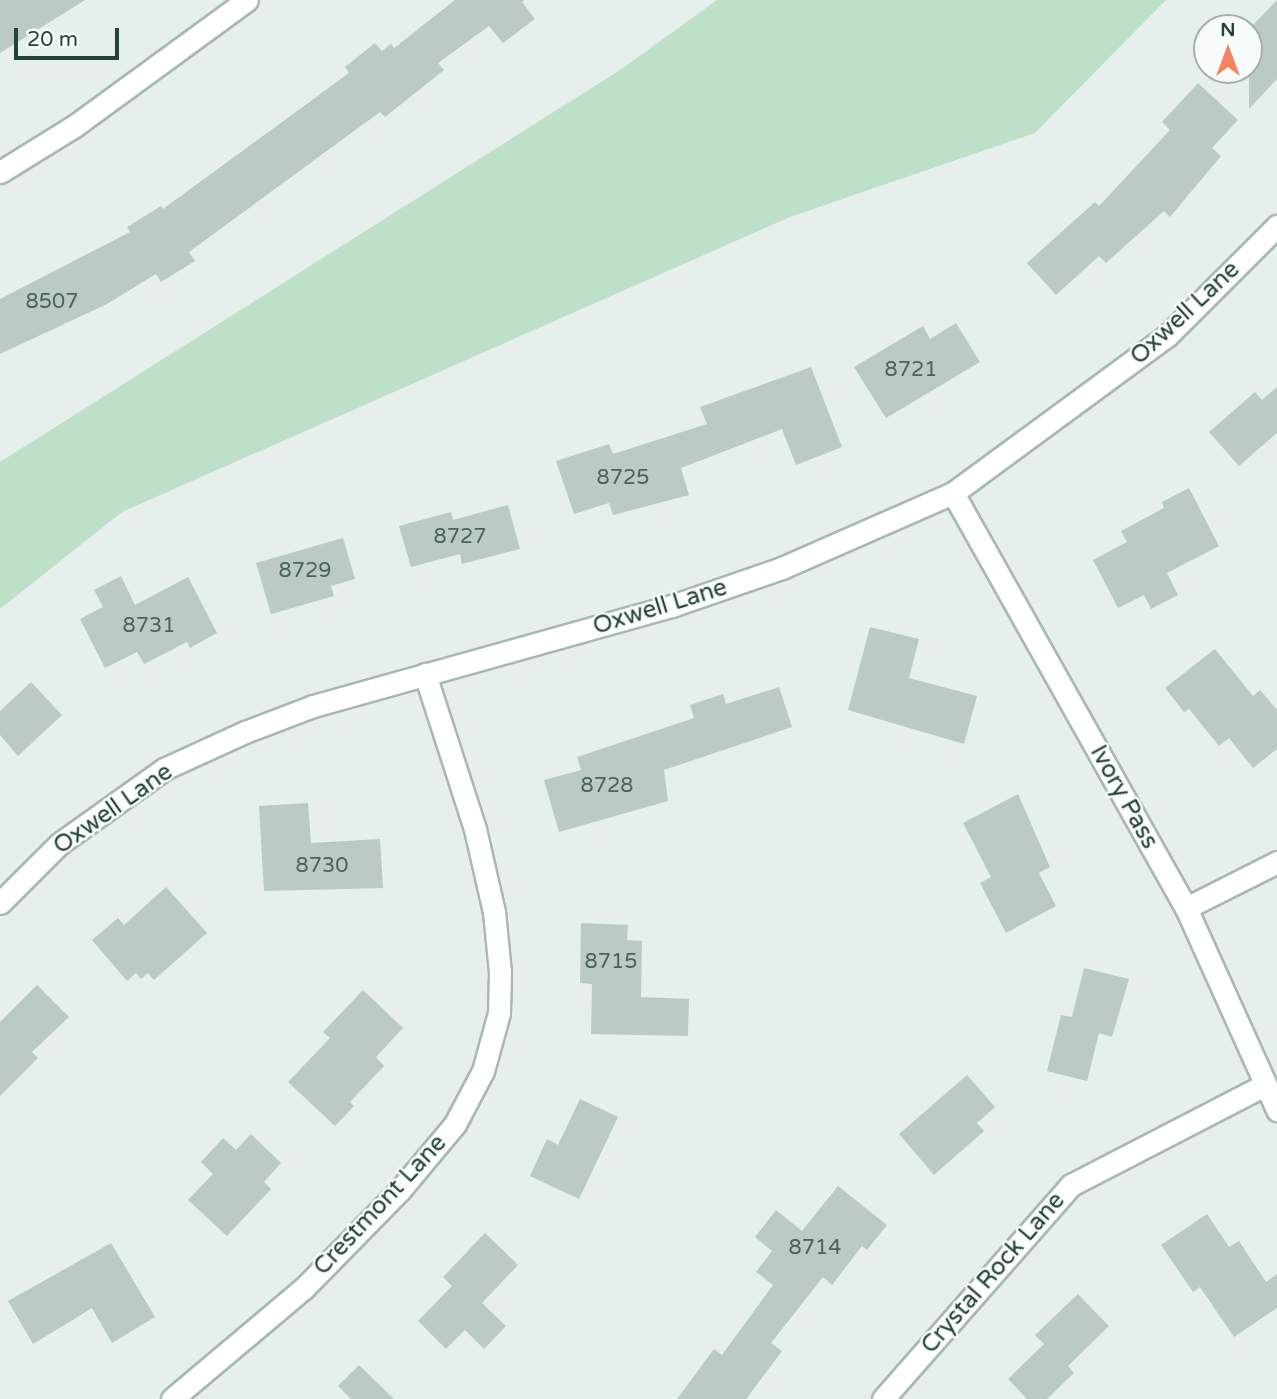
<!DOCTYPE html>
<html>
<head>
<meta charset="utf-8">
<style>
	body { margin:0 }
	#map { position:relative; width:1277px; height:1399px; overflow:hidden; background:#e6efeb; font-family:"Varela Round",sans-serif }
	div>[style] { position:absolute }
	.green>* { inset:0; background:#bfe0c8 }
	.building>* { inset:0; background:#bbcac4 }
	.roads { filter:drop-shadow(2px 0 #a8b8b2) drop-shadow(-2px 0 #a8b8b2) drop-shadow(0 2px #a8b8b2) drop-shadow(0 -2px #a8b8b2) }
	.minor>* { height:21px; margin:-10.5px; padding:0 10.5px; transform-origin:10.5px; border-radius:10.5px; background:#fff }
	span { translate:-50% -50%; white-space:nowrap; text-align:center; line-height:1.15; -webkit-text-stroke:5px #f7fbf9; paint-order:stroke }
	.number-label { font-size:21px; color:#4a645c }
	.number-label span { -webkit-text-stroke-width:0 }
	.street-label { font-size:24px; color:#24423a }
	.north { position:absolute; left:1193px; top:14px; width:70px; height:70px; box-sizing:border-box; background:#f7fbf9; border:2px solid #a3b1ad; border-radius:50%; rotate:0deg; font-size:19px; font-weight:700; line-height:28px; text-align:center; color:#24423a }
	.north::after { content:''; display:block; margin:auto; width:24px; height:32px; background:#f4845f; clip-path:polygon(50% 0,100% 100%,50% 72%,0 100%) }
	.scale { position:absolute; left:14px; top:28px; width:105px; height:32px; box-sizing:border-box; border:4px solid #24423a; border-top:0; padding-left:9px; font-size:21px; line-height:24px; white-space:nowrap; color:#24423a; -webkit-text-stroke:5px #f7fbf9; paint-order:stroke }
</style>
</head>
<body>
<div id="map">
	<div class="green">
		<div style="clip-path:polygon(717px 0,1166px 0,1035px 133px,790px 217px,122px 512px,0 609px,0 462px,620px 70px)"></div>
	</div>
	<div class="building">
		<div style="clip-path:polygon(0 0,85px 0,0 53px)"></div>
		<div style="clip-path:polygon(455px 0,525px 0,522px 2px,535px 19px,503px 43px,489px 26px,438px 63px,444px 70px,385px 117px,380px 112px,189px 252px,195px 261px,161px 282px,156px 274px,107px 304px,0 354px,0 299px,130px 232px,127px 227px,161px 206px,163px 209px,349px 73px,345px 67px,375px 43px,382px 51px,391px 44px,394px 48px)"></div>
		<div style="clip-path:polygon(1277px 0,1277px 79px,1249px 109px,1249px 29px)"></div>
		<div style="clip-path:polygon(1198px 83px,1238px 120px,1212px 148px,1221px 156px,1170px 217px,1164px 211px,1106px 263px,1099px 256px,1056px 295px,1027px 263px,1095px 202px,1099px 206px,1170px 130px,1162px 122px)"></div>
		<div style="clip-path:polygon(956px 323px,980px 362px,886px 418px,854px 367px,923px 326px,930px 339px)"></div>
		<div style="clip-path:polygon(811px 367px,842px 447px,796px 465px,782px 429px,681px 468px,689px 495px,613px 515px,609px 503px,574px 514px,556px 461px,609px 444px,613px 454px,707px 424px,700px 407px)"></div>
		<div style="clip-path:polygon(1277px 387px,1277px 433px,1239px 466px,1209px 432px,1255px 392px,1262px 400px)"></div>
		<div style="clip-path:polygon(1189px 488px,1219px 546px,1167px 573px,1178px 595px,1151px 609px,1144px 595px,1118px 608px,1093px 560px,1127px 542px,1121px 531px,1164px 508px,1162px 502px)"></div>
		<div style="clip-path:polygon(508px 505px,520px 549px,462px 564px,460px 554px,411px 567px,399px 526px,451px 512px,453px 520px)"></div>
		<div style="clip-path:polygon(343px 538px,355px 579px,331px 586px,334px 596px,271px 614px,256px 563px)"></div>
		<div style="clip-path:polygon(121px 576px,135px 605px,188px 577px,217px 633px,190px 648px,187px 642px,144px 664px,137px 652px,105px 668px,80px 619px,103px 607px,94px 590px)"></div>
		<div style="clip-path:polygon(870px 627px,919px 639px,909px 678px,977px 696px,964px 744px,848px 710px)"></div>
		<div style="clip-path:polygon(1215px 649px,1253px 696px,1260px 690px,1277px 710px,1277px 749px,1253px 768px,1229px 738px,1219px 746px,1189px 709px,1184px 712px,1165px 688px)"></div>
		<div style="clip-path:polygon(31px 682px,62px 715px,18px 756px,0 735px,0 711px)"></div>
		<div style="clip-path:polygon(779px 687px,792px 727px,664px 770px,668px 801px,559px 832px,544px 780px,581px 770px,577px 757px,694px 718px,690px 705px,723px 694px,726px 704px)"></div>
		<div style="clip-path:polygon(1018px 794px,1050px 867px,1039px 873px,1056px 906px,1006px 933px,980px 883px,991px 877px,963px 823px)"></div>
		<div style="clip-path:polygon(308px 803px,311px 843px,380px 839px,383px 888px,264px 891px,259px 806px)"></div>
		<div style="clip-path:polygon(166px 887px,207px 933px,154px 980px,148px 973px,141px 979px,136px 973px,127px 981px,92px 940px,118px 918px,124px 925px)"></div>
		<div style="clip-path:polygon(581px 923px,628px 925px,627px 940px,642px 941px,641px 997px,689px 999px,688px 1036px,591px 1034px,592px 984px,580px 983px)"></div>
		<div style="clip-path:polygon(1084px 968px,1129px 979px,1112px 1037px,1099px 1033px,1087px 1081px,1047px 1071px,1061px 1015px,1072px 1017px)"></div>
		<div style="clip-path:polygon(37px 985px,69px 1017px,32px 1052px,38px 1058px,0 1096px,0 1022px)"></div>
		<div style="clip-path:polygon(363px 990px,403px 1028px,376px 1057px,384px 1066px,350px 1102px,354px 1106px,335px 1126px,288px 1082px,330px 1038px,323px 1032px)"></div>
		<div style="clip-path:polygon(967px 1075px,995px 1107px,977px 1123px,984px 1131px,934px 1175px,899px 1134px)"></div>
		<div style="clip-path:polygon(580px 1099px,618px 1117px,579px 1199px,530px 1176px,547px 1139px,558px 1145px)"></div>
		<div style="clip-path:polygon(251px 1134px,281px 1163px,264px 1182px,271px 1189px,227px 1236px,188px 1200px,213px 1174px,201px 1162px,223px 1138px,236px 1150px)"></div>
		<div style="clip-path:polygon(838px 1186px,887px 1225px,867px 1250px,862px 1246px,832px 1285px,823px 1277px,771px 1343px,782px 1351px,746px 1399px,677px 1399px,714px 1349px,722px 1355px,773px 1285px,756px 1272px,772px 1251px,755px 1237px,776px 1210px,802px 1231px)"></div>
		<div style="clip-path:polygon(1207px 1214px,1229px 1247px,1239px 1241px,1266px 1282px,1277px 1274px,1277px 1308px,1234px 1337px,1200px 1287px,1193px 1292px,1161px 1245px)"></div>
		<div style="clip-path:polygon(485px 1233px,518px 1265px,482px 1303px,506px 1326px,484px 1349px,465px 1330px,446px 1349px,418px 1321px,452px 1286px,443px 1277px)"></div>
		<div style="clip-path:polygon(111px 1243px,155px 1317px,112px 1343px,92px 1308px,33px 1344px,8px 1301px)"></div>
		<div style="clip-path:polygon(1078px 1294px,1109px 1326px,1068px 1366px,1074px 1373px,1047px 1399px,1027px 1399px,1008px 1379px,1044px 1344px,1035px 1335px)"></div>
		<div style="clip-path:polygon(359px 1365px,394px 1399px,351px 1399px,338px 1386px)"></div>
	</div>
	<div class="roads">
		<div class="minor">
			<div style="left:0;top:172px;width:86px;rotate:-31.7deg"></div>
			<div style="left:73px;top:127px;width:215px;rotate:-36.1deg"></div>
			<div style="left:953px;top:493px;width:476px;rotate:60.7deg"></div>
			<div style="left:1186px;top:908px;width:222px;rotate:65.7deg"></div>
			<div style="left:0;top:903px;width:83px;rotate:-45deg"></div>
			<div style="left:59px;top:844px;width:129px;rotate:-35.5deg"></div>
			<div style="left:164px;top:769px;width:89px;rotate:-24.6deg"></div>
			<div style="left:245px;top:732px;width:73px;rotate:-20.9deg"></div>
			<div style="left:313px;top:706px;width:373px;rotate:-15.6deg"></div>
			<div style="left:672px;top:606px;width:116px;rotate:-19.1deg"></div>
			<div style="left:782px;top:568px;width:187px;rotate:-23.7deg"></div>
			<div style="left:953px;top:493px;width:265px;rotate:-36.3deg"></div>
			<div style="left:1167px;top:336px;width:156px;rotate:-45deg"></div>
			<div style="left:1186px;top:908px;width:102px;rotate:-26.8deg"></div>
			<div style="left:172px;top:1399px;width:172px;rotate:-40.1deg"></div>
			<div style="left:304px;top:1288px;width:137px;rotate:-45.6deg"></div>
			<div style="left:400px;top:1190px;width:86px;rotate:-50.2deg"></div>
			<div style="left:455px;top:1124px;width:60px;rotate:-62.2deg"></div>
			<div style="left:483px;top:1071px;width:60px;rotate:-74.6deg"></div>
			<div style="left:499px;top:1013px;width:41px;rotate:-88.6deg"></div>
			<div style="left:500px;top:972px;width:60px;rotate:-95.7deg"></div>
			<div style="left:494px;top:912px;width:85px;rotate:-102.9deg"></div>
			<div style="left:475px;top:829px;width:163px;rotate:-107.9deg"></div>
			<div style="left:883px;top:1399px;width:285px;rotate:-48.7deg"></div>
			<div style="left:1071px;top:1185px;width:218px;rotate:-27.3deg"></div>
		</div>
	</div>
	<div class="number-label">
		<span style="left:52px;top:302px">8507</span>
		<span style="left:911px;top:370px">8721</span>
		<span style="left:623px;top:478px">8725</span>
		<span style="left:460px;top:537px">8727</span>
		<span style="left:305px;top:571px">8729</span>
		<span style="left:149px;top:626px">8731</span>
		<span style="left:607px;top:786px">8728</span>
		<span style="left:322px;top:866px">8730</span>
		<span style="left:611px;top:962px">8715</span>
		<span style="left:815px;top:1248px">8714</span>
	</div>
	<div class="street-label">
		<span style="left:1185px;top:313px;rotate:-43deg">Oxwell Lane</span>
		<span style="left:660px;top:607px;rotate:-17deg">Oxwell Lane</span>
		<span style="left:1124px;top:797px;rotate:61deg">Ivory Pass</span>
		<span style="left:113px;top:809px;rotate:-35deg">Oxwell Lane</span>
		<span style="left:380px;top:1205px;rotate:-47deg">Crestmont Lane</span>
		<span style="left:993px;top:1273px;rotate:-49deg">Crystal Rock Lane</span>
	</div>
	<div class="north">N</div>
	<div class="scale">20 m</div>
</div>
</body>
</html>
